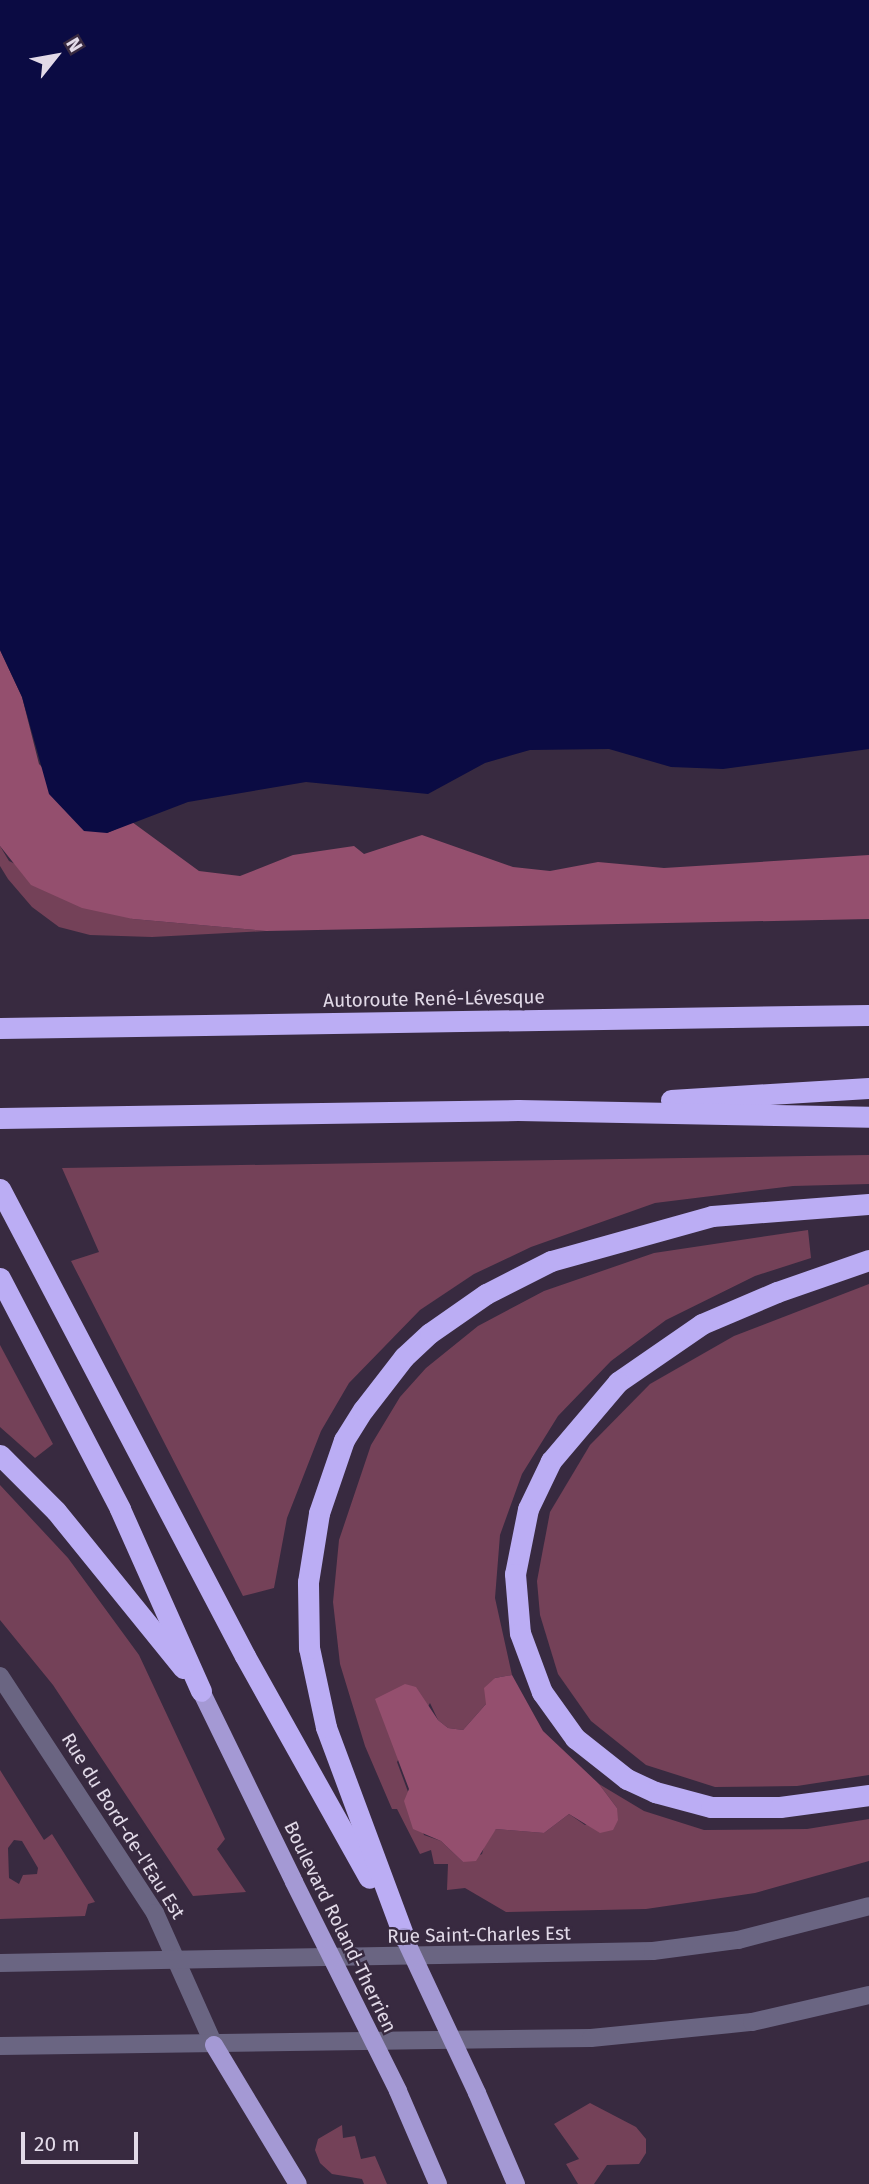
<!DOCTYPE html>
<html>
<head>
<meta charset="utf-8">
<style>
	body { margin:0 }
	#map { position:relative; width:869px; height:2184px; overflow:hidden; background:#382a40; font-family:"Fira Sans",sans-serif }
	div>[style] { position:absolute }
	.green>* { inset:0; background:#744158 }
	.forest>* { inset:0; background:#944f6e }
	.water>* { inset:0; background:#0b0b43 }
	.minor>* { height:18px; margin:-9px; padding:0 9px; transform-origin:9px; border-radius:9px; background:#6a6582 }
	.major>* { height:18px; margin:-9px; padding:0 9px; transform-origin:9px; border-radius:9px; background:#a499d4 }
	.highway>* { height:21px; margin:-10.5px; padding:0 10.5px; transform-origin:10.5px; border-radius:10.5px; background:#bbadf4 }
	.major-bridge>* { height:18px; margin:-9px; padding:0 9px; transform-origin:9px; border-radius:9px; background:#a499d4 }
	span { translate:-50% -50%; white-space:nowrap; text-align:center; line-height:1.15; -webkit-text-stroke:5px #382a40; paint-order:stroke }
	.street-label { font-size:19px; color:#e2dae8 }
	.north { position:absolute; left:21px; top:21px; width:70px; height:70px; -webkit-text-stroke:5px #382a40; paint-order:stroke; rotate:59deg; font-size:19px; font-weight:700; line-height:28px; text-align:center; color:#e2dae8 }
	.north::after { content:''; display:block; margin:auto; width:24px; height:32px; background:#e2dae8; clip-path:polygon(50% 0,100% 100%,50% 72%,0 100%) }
	.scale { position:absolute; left:21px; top:2132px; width:117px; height:32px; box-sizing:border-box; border:4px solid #e2dae8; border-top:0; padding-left:9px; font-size:21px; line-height:24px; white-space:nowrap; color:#e2dae8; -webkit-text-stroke:5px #382a40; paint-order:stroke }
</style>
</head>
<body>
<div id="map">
	<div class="green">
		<div style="clip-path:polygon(0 846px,9px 861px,133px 919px,266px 931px,152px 937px,90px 935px,59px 927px,32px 907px,8px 879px,0 866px)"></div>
		<div style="clip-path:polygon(869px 1155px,869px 1184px,793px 1186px,655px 1203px,531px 1247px,474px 1274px,420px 1310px,349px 1383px,321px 1431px,287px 1518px,274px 1588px,243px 1596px,71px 1261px,99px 1252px,62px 1168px)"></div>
		<div style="clip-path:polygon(808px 1230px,811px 1258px,755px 1276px,666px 1320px,611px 1361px,558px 1416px,522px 1474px,500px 1535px,495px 1598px,512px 1675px,495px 1678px,486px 1704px,463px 1730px,448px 1728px,438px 1720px,430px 1703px,397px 1762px,424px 1835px,441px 1841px,463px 1862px,482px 1854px,486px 1839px,496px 1829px,544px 1833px,569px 1814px,585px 1825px,617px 1808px,599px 1784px,644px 1811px,704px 1830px,807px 1829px,869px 1819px,869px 1861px,755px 1893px,646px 1909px,506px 1912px,465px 1888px,447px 1890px,448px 1864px,434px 1864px,431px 1850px,420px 1854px,397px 1809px,392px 1809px,365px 1746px,340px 1664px,333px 1602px,339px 1540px,371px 1445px,400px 1397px,426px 1368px,478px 1326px,544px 1291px,654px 1253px)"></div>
		<div style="clip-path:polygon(869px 1284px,869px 1775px,797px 1786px,715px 1787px,646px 1765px,591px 1721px,558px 1674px,540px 1615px,537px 1581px,550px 1512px,590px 1445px,650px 1384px,734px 1336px)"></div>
		<div style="clip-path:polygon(0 1345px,53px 1444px,35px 1458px,0 1427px)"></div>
		<div style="clip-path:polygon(0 1485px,68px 1558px,139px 1655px,225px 1839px,217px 1849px,246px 1892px,193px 1896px,53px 1685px,0 1620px)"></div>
		<div style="clip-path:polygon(evenodd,0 1770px,44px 1840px,52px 1834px,95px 1902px,88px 1904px,85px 1916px,0 1919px,0 1770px,14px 1840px,22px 1841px,38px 1868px,37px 1874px,23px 1875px,19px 1884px,9px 1878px,8px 1848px,14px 1840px)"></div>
		<div style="clip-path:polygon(590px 2103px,636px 2127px,646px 2139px,646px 2153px,639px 2164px,607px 2165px,594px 2184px,578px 2184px,566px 2164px,579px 2159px,554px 2124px)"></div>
		<div style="clip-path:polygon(342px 2125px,343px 2138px,355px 2136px,361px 2159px,375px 2156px,387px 2184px,364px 2184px,362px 2179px,332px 2174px,320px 2163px,315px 2150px,318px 2139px)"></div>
	</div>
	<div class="forest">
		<div style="clip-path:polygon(0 650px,22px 697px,39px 764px,107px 833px,132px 822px,199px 871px,240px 876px,293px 855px,354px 846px,364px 854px,422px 835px,513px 867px,550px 871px,598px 862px,664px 868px,869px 855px,869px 919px,266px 931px,133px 919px,82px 908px,31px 885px,0 846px)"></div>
		<div style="clip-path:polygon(512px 1675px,543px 1731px,599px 1784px,617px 1808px,618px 1820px,613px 1830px,600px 1833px,569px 1814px,544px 1833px,496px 1829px,476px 1861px,463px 1862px,441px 1841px,413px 1829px,404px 1801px,409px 1789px,375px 1699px,405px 1684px,416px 1687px,438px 1720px,448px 1728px,463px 1730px,486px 1704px,484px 1688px,495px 1678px)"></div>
	</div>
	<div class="water">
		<div style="clip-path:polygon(0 0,869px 0,869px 749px,723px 769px,671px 767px,609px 749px,530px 750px,485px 763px,428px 794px,306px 782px,188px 802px,107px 833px,84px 831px,49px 794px,22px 697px,0 650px)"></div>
	</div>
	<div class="minor">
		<div style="left:0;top:1676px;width:283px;rotate:56.8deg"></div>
		<div style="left:155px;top:1913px;width:145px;rotate:65.9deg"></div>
		<div style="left:0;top:1963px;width:653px;rotate:-1.05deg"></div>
		<div style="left:653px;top:1951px;width:86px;rotate:-7.4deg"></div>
		<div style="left:738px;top:1940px;width:135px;rotate:-14.5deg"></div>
		<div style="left:0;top:2046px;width:591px;rotate:-0.78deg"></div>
		<div style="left:591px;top:2038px;width:162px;rotate:-5.7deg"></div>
		<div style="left:752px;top:2022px;width:120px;rotate:-13deg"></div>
	</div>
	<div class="major">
		<div style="left:201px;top:1691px;width:212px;rotate:64deg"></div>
		<div style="left:214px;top:2045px;width:162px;rotate:58.9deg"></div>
		<div style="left:398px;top:2091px;width:101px;rotate:66.7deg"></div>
		<div style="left:477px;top:2093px;width:99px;rotate:66.8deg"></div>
	</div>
	<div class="highway">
		<div style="left:0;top:1028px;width:869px;rotate:-0.86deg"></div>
		<div style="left:671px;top:1100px;width:198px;rotate:-3.5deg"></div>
		<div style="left:0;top:1118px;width:518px;rotate:-0.88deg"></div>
		<div style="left:518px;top:1110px;width:351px;rotate:1.1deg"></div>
		<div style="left:0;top:1189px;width:527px;rotate:62.32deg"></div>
		<div style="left:245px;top:1656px;width:254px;rotate:60.8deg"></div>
		<div style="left:869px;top:1260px;width:97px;rotate:160.8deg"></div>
		<div style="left:777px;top:1292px;width:82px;rotate:156.9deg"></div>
		<div style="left:702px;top:1324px;width:102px;rotate:145.4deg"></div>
		<div style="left:618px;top:1382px;width:104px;rotate:130.3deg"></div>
		<div style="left:551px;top:1461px;width:53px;rotate:115.6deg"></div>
		<div style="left:528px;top:1509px;width:66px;rotate:101.3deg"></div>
		<div style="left:515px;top:1574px;width:59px;rotate:85.2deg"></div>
		<div style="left:520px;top:1633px;width:63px;rotate:69.6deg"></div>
		<div style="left:542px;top:1692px;width:57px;rotate:54.3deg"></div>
		<div style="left:575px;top:1738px;width:66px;rotate:38.3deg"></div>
		<div style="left:627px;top:1779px;width:31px;rotate:25deg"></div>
		<div style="left:655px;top:1792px;width:58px;rotate:15deg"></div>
		<div style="left:711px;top:1807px;width:69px"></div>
		<div style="left:780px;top:1807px;width:90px;rotate:-7.7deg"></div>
		<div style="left:0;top:1278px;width:260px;rotate:62.5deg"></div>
		<div style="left:120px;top:1509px;width:199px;rotate:66deg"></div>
		<div style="left:0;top:1455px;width:79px;rotate:45deg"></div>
		<div style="left:56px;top:1511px;width:202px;rotate:51deg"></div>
		<div style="left:404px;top:1937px;width:224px;rotate:-110.4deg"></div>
		<div style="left:326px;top:1727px;width:81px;rotate:-102.1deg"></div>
		<div style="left:309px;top:1648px;width:66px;rotate:-90.9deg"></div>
		<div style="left:308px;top:1582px;width:70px;rotate:-80.9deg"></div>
		<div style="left:319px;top:1513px;width:77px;rotate:-71.1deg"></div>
		<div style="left:344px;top:1440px;width:36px;rotate:-58deg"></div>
		<div style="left:363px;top:1410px;width:67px;rotate:-52.3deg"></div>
		<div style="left:404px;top:1357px;width:35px;rotate:-43deg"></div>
		<div style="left:430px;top:1333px;width:68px;rotate:-34.9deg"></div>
		<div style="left:486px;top:1294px;width:73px;rotate:-26.9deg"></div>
		<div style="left:551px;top:1261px;width:167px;rotate:-15.6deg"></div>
		<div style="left:712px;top:1216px;width:157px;rotate:-4.4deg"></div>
	</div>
	<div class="major-bridge">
		<div style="left:294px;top:1882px;width:233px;rotate:63.5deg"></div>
		<div style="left:404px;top:1937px;width:172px;rotate:64.9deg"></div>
	</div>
	<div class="street-label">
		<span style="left:434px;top:999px;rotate:-1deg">Autoroute René-Lévesque</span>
		<span style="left:123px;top:1826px;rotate:58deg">Rue du Bord-de-l'Eau Est</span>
		<span style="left:340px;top:1927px;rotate:64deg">Boulevard Roland-Therrien</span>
		<span style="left:479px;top:1935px;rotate:-1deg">Rue Saint-Charles Est</span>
	</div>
	<div class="north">N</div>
	<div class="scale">20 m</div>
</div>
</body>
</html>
